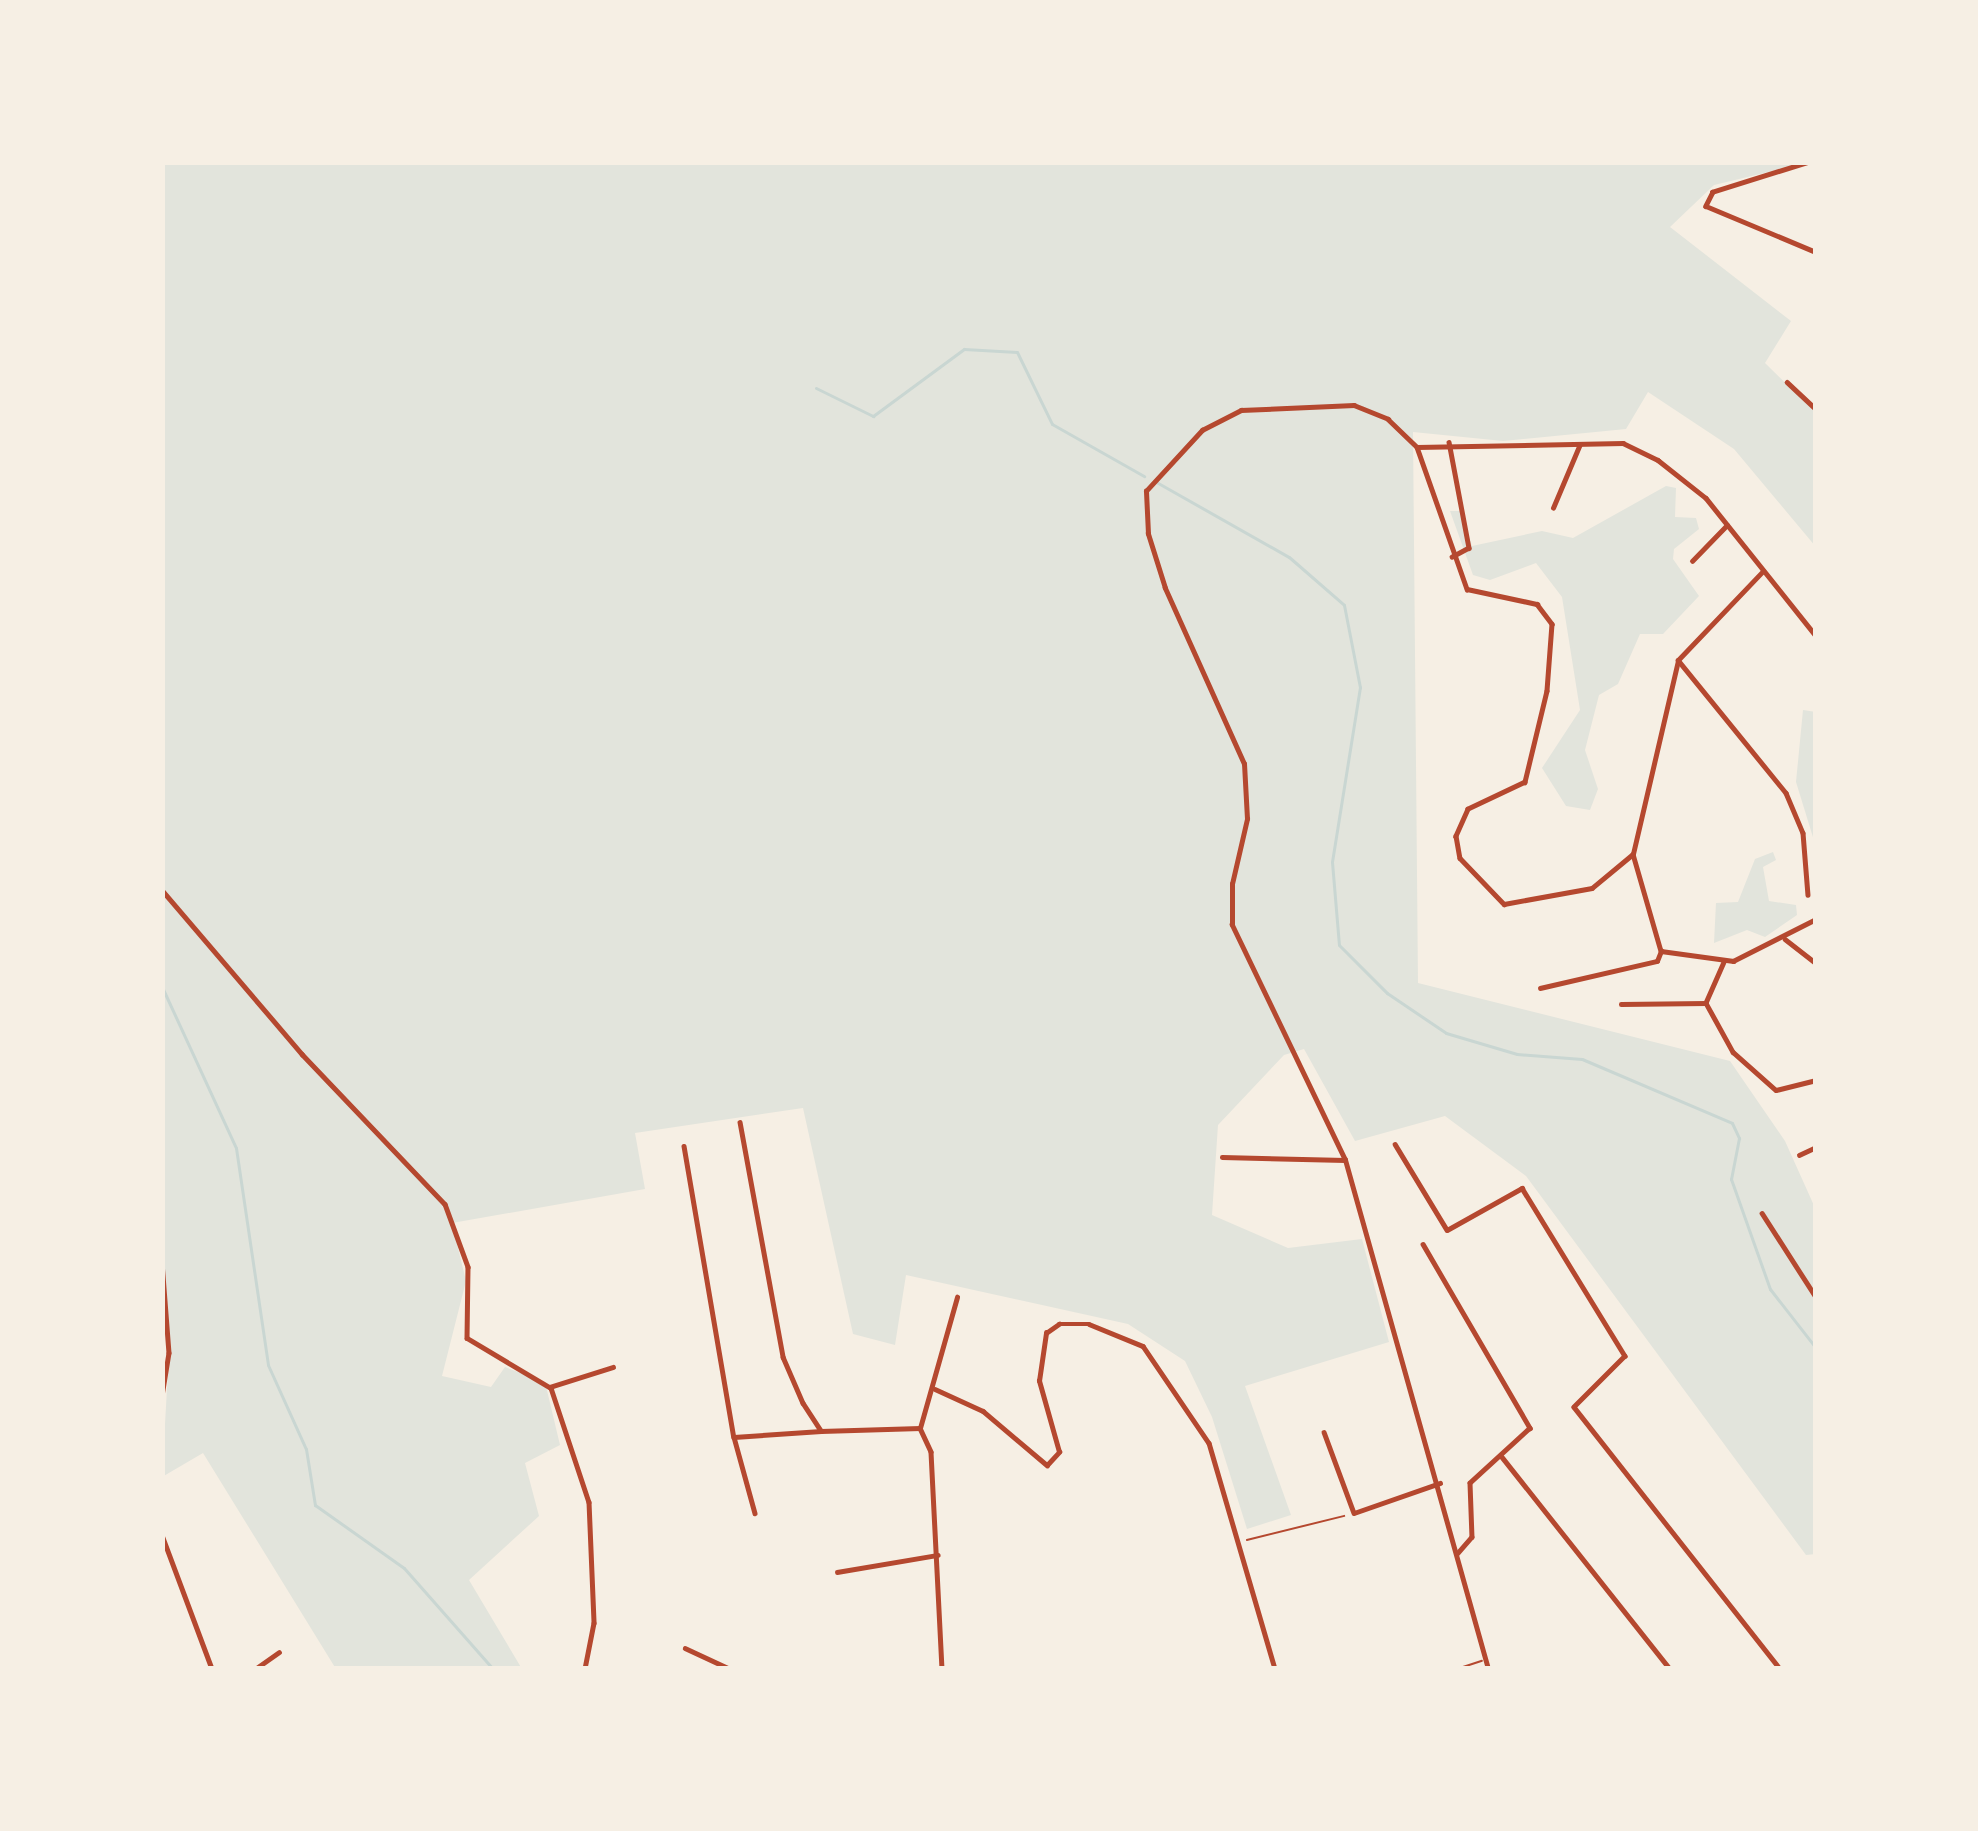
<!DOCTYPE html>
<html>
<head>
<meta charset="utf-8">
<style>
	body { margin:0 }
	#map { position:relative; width:1978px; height:1831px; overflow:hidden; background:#f6efe4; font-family:Cabin,sans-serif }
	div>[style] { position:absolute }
	.green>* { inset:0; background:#e2e4dc }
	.stream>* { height:3px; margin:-1.5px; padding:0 1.5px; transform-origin:1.5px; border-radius:1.5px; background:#c9d6d2 }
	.path>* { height:1.5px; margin:-0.75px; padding:0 0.75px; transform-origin:0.75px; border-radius:0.75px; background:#b5482f }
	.service>* { height:1.5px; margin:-0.75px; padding:0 0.75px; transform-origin:0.75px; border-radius:0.75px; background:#b5482f }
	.minor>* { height:4.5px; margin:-2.25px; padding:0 2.25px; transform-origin:2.25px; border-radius:2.25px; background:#b5482f }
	span { translate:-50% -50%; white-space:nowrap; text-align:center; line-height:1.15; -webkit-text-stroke:9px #f6efe4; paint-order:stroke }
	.frame { position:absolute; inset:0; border:165px solid #f6efe4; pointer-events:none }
</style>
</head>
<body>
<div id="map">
	<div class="green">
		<div style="clip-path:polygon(162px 162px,1810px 162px,1714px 185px,1670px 227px,1791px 321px,1765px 363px,1816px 413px,1816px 547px,1734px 449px,1648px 392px,1626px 429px,1503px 441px,1413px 432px,1418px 983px,1730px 1061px,1785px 1141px,1816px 1210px,1816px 1554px,1806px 1555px,1526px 1176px,1445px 1116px,1355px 1141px,1304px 1049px,1284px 1055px,1218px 1125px,1212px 1215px,1288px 1248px,1362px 1239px,1389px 1342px,1245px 1386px,1291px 1515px,1247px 1529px,1212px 1417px,1185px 1361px,1128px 1324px,906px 1275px,895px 1345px,853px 1334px,803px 1108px,635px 1133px,645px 1189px,452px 1223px,466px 1281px,442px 1376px,491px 1387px,505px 1367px,545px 1382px,560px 1445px,525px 1463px,539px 1516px,469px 1580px,522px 1669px,336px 1669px,203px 1453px,162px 1477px,169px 1353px,162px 1262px)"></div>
		<div style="clip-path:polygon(1666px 486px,1676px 488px,1675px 517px,1696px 518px,1699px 529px,1674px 549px,1673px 559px,1699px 596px,1663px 634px,1640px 634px,1618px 684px,1599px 695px,1585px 750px,1598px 789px,1590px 810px,1566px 806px,1542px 768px,1580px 710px,1562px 597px,1536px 563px,1490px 580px,1473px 575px,1450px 511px,1460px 511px,1472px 546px,1542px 531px,1573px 538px)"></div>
		<div style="clip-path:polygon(1803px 710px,1816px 712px,1816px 847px,1796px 782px)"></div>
		<div style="clip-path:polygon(1773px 852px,1776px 860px,1763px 867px,1769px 901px,1796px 905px,1797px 915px,1765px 937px,1747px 930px,1714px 943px,1716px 903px,1738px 902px,1755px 859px)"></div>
	</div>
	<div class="stream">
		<div style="left:816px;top:388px;width:64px;rotate:26.2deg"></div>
		<div style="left:873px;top:416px;width:113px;rotate:-36.4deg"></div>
		<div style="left:964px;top:349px;width:53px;rotate:3.2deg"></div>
		<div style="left:1017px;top:352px;width:80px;rotate:64.1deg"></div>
		<div style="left:1052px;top:424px;width:106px;rotate:29.5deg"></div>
		<div style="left:1158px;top:483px;width:150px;rotate:29.5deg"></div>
		<div style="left:1289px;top:557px;width:73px;rotate:41.1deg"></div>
		<div style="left:1344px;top:605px;width:84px;rotate:79deg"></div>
		<div style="left:1360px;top:687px;width:177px;rotate:99.1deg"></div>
		<div style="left:1332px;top:862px;width:83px;rotate:85.2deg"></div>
		<div style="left:1339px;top:945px;width:68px;rotate:45deg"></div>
		<div style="left:1387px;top:993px;width:71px;rotate:34.1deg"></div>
		<div style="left:1446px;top:1033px;width:74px;rotate:16.5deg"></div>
		<div style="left:1517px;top:1054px;width:65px;rotate:4.4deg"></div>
		<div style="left:1582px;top:1059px;width:163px;rotate:23.1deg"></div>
		<div style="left:1732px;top:1123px;width:17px;rotate:65deg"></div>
		<div style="left:1739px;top:1138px;width:42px;rotate:101deg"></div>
		<div style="left:1731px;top:1179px;width:117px;rotate:70.5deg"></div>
		<div style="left:1770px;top:1289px;width:75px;rotate:52.1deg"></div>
		<div style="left:162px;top:987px;width:177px;rotate:65.3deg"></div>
		<div style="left:236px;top:1148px;width:219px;rotate:81.6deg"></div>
		<div style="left:268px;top:1365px;width:92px;rotate:65.7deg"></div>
		<div style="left:306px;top:1449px;width:57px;rotate:80.9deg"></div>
		<div style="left:315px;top:1505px;width:109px;rotate:35.3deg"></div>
		<div style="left:404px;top:1568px;width:135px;rotate:48.6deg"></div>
	</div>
	<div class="path">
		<div style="left:1247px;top:1540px;width:100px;rotate:-13.9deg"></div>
	</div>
	<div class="service">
		<div style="left:1457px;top:1669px;width:26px;rotate:-18deg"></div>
	</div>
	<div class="minor">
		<div style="left:1809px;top:162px;width:101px;rotate:162.6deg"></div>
		<div style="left:1713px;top:192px;width:16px;rotate:117deg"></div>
		<div style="left:1706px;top:206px;width:119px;rotate:22.7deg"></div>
		<div style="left:1787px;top:382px;width:40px;rotate:43deg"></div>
		<div style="left:1449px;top:442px;width:108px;rotate:79.3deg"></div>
		<div style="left:1469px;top:548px;width:19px;rotate:152deg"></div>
		<div style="left:1417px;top:447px;width:206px;rotate:-1.1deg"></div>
		<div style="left:1623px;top:443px;width:39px;rotate:26deg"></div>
		<div style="left:1658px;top:460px;width:61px;rotate:38.4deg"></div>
		<div style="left:1706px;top:498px;width:176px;rotate:51.4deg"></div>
		<div style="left:1553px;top:508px;width:69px;rotate:-67.1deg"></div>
		<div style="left:1692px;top:561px;width:50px;rotate:-45.8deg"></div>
		<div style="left:1678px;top:660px;width:171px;rotate:50.9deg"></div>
		<div style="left:1786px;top:793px;width:43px;rotate:67deg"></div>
		<div style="left:1803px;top:833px;width:62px;rotate:85.4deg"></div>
		<div style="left:1633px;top:854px;width:101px;rotate:73.9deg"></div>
		<div style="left:162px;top:890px;width:216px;rotate:49.5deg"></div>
		<div style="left:302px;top:1054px;width:207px;rotate:46.4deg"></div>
		<div style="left:445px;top:1204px;width:67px;rotate:69.9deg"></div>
		<div style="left:468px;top:1267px;width:71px;rotate:90.8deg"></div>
		<div style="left:467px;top:1338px;width:98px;rotate:30.8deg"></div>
		<div style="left:551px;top:1388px;width:120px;rotate:71.6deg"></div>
		<div style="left:589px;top:1502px;width:121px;rotate:87.6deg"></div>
		<div style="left:594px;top:1623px;width:47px;rotate:101.1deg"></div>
		<div style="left:1785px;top:939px;width:39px;rotate:38deg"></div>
		<div style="left:1661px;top:951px;width:73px;rotate:7.9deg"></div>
		<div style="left:1733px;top:961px;width:93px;rotate:-26.8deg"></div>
		<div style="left:1724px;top:962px;width:45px;rotate:113.7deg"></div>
		<div style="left:1706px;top:1003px;width:56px;rotate:61.1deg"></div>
		<div style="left:1733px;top:1052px;width:57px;rotate:41.5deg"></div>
		<div style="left:1776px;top:1090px;width:41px;rotate:-14deg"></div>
		<div style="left:1540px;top:988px;width:120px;rotate:-13deg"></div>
		<div style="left:1657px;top:961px;width:11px;rotate:-68deg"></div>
		<div style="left:1621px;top:1004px;width:85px;rotate:-0.7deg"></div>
		<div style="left:740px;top:1122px;width:239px;rotate:79.6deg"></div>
		<div style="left:783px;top:1357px;width:50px;rotate:66.5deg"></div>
		<div style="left:803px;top:1403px;width:33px;rotate:57deg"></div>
		<div style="left:821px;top:1431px;width:99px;rotate:-1.7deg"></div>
		<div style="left:1395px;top:1144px;width:100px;rotate:58.8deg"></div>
		<div style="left:1447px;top:1230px;width:86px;rotate:-29.2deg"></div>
		<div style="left:1522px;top:1188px;width:197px;rotate:58.5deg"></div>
		<div style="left:1625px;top:1356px;width:72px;rotate:135deg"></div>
		<div style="left:1574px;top:1407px;width:333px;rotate:51.8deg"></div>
		<div style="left:684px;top:1146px;width:295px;rotate:80.3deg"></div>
		<div style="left:734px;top:1437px;width:79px;rotate:74.6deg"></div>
		<div style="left:1799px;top:1155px;width:19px;rotate:-25deg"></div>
		<div style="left:1222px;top:1157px;width:123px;rotate:1.4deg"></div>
		<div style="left:1762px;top:1213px;width:100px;rotate:57.3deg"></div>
		<div style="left:1423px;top:1244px;width:213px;rotate:59.8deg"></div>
		<div style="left:1530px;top:1428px;width:81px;rotate:137.5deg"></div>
		<div style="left:1470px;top:1483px;width:54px;rotate:87.9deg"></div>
		<div style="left:1472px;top:1537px;width:21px;rotate:131deg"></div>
		<div style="left:162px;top:1262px;width:91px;rotate:85.6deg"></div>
		<div style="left:169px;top:1353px;width:44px;rotate:99.2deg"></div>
		<div style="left:550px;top:1387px;width:66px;rotate:-17.6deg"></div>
		<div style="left:935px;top:1389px;width:53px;rotate:24.6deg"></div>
		<div style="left:983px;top:1411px;width:84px;rotate:40.2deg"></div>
		<div style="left:1047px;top:1465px;width:18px;rotate:-47deg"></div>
		<div style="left:1059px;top:1452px;width:74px;rotate:-105.7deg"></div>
		<div style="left:1039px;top:1381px;width:49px;rotate:-81.7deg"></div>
		<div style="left:1046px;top:1333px;width:16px;rotate:-35deg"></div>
		<div style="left:1059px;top:1324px;width:30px"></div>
		<div style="left:1089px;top:1324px;width:58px;rotate:22.2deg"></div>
		<div style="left:1143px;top:1346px;width:117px;rotate:55.8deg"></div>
		<div style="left:1209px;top:1443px;width:235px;rotate:73.7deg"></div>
		<div style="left:920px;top:1428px;width:26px;rotate:65deg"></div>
		<div style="left:931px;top:1452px;width:217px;rotate:87.1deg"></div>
		<div style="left:920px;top:1428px;width:136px;rotate:-74.2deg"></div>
		<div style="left:1324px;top:1432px;width:86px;rotate:69.7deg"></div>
		<div style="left:1354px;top:1513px;width:91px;rotate:-19.2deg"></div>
		<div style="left:734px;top:1437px;width:87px;rotate:-3.9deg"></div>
		<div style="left:1502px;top:1457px;width:270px;rotate:51.6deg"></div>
		<div style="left:162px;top:1535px;width:143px;rotate:69.5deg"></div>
		<div style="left:837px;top:1572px;width:102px;rotate:-9.6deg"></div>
		<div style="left:685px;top:1648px;width:50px;rotate:25deg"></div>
		<div style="left:255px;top:1669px;width:29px;rotate:-35deg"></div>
		<div style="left:1488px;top:1669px;width:529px;rotate:-105.69deg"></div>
		<div style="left:1345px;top:1160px;width:261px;rotate:-115.7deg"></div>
		<div style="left:1232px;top:925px;width:41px;rotate:-90deg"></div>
		<div style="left:1232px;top:884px;width:67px;rotate:-77deg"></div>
		<div style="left:1247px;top:819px;width:55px;rotate:-93.1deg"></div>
		<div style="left:1244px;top:764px;width:193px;rotate:-114.2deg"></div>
		<div style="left:1165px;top:588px;width:57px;rotate:-107.5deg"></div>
		<div style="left:1148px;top:534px;width:43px;rotate:-92.7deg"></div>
		<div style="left:1146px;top:491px;width:83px;rotate:-47.4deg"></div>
		<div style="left:1202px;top:430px;width:44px;rotate:-27.1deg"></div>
		<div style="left:1241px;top:410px;width:113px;rotate:-2.5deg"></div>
		<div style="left:1354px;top:405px;width:37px;rotate:22deg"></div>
		<div style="left:1388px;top:419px;width:40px;rotate:44deg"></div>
		<div style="left:1417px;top:447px;width:151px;rotate:70.6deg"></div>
		<div style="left:1467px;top:589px;width:72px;rotate:12.1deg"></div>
		<div style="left:1537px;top:604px;width:25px;rotate:53deg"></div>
		<div style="left:1552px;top:624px;width:67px;rotate:94.3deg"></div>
		<div style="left:1547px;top:691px;width:94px;rotate:103.6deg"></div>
		<div style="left:1525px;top:782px;width:63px;rotate:154.7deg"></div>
		<div style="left:1468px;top:809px;width:30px;rotate:114deg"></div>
		<div style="left:1456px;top:836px;width:22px;rotate:80deg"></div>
		<div style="left:1460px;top:858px;width:64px;rotate:46.3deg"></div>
		<div style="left:1504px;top:904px;width:89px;rotate:-10.3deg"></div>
		<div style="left:1592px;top:888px;width:53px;rotate:-39.7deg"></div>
		<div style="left:1633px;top:854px;width:199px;rotate:-76.9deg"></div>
		<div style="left:1678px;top:660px;width:123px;rotate:-46.3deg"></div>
	</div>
	<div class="frame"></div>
</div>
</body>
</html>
